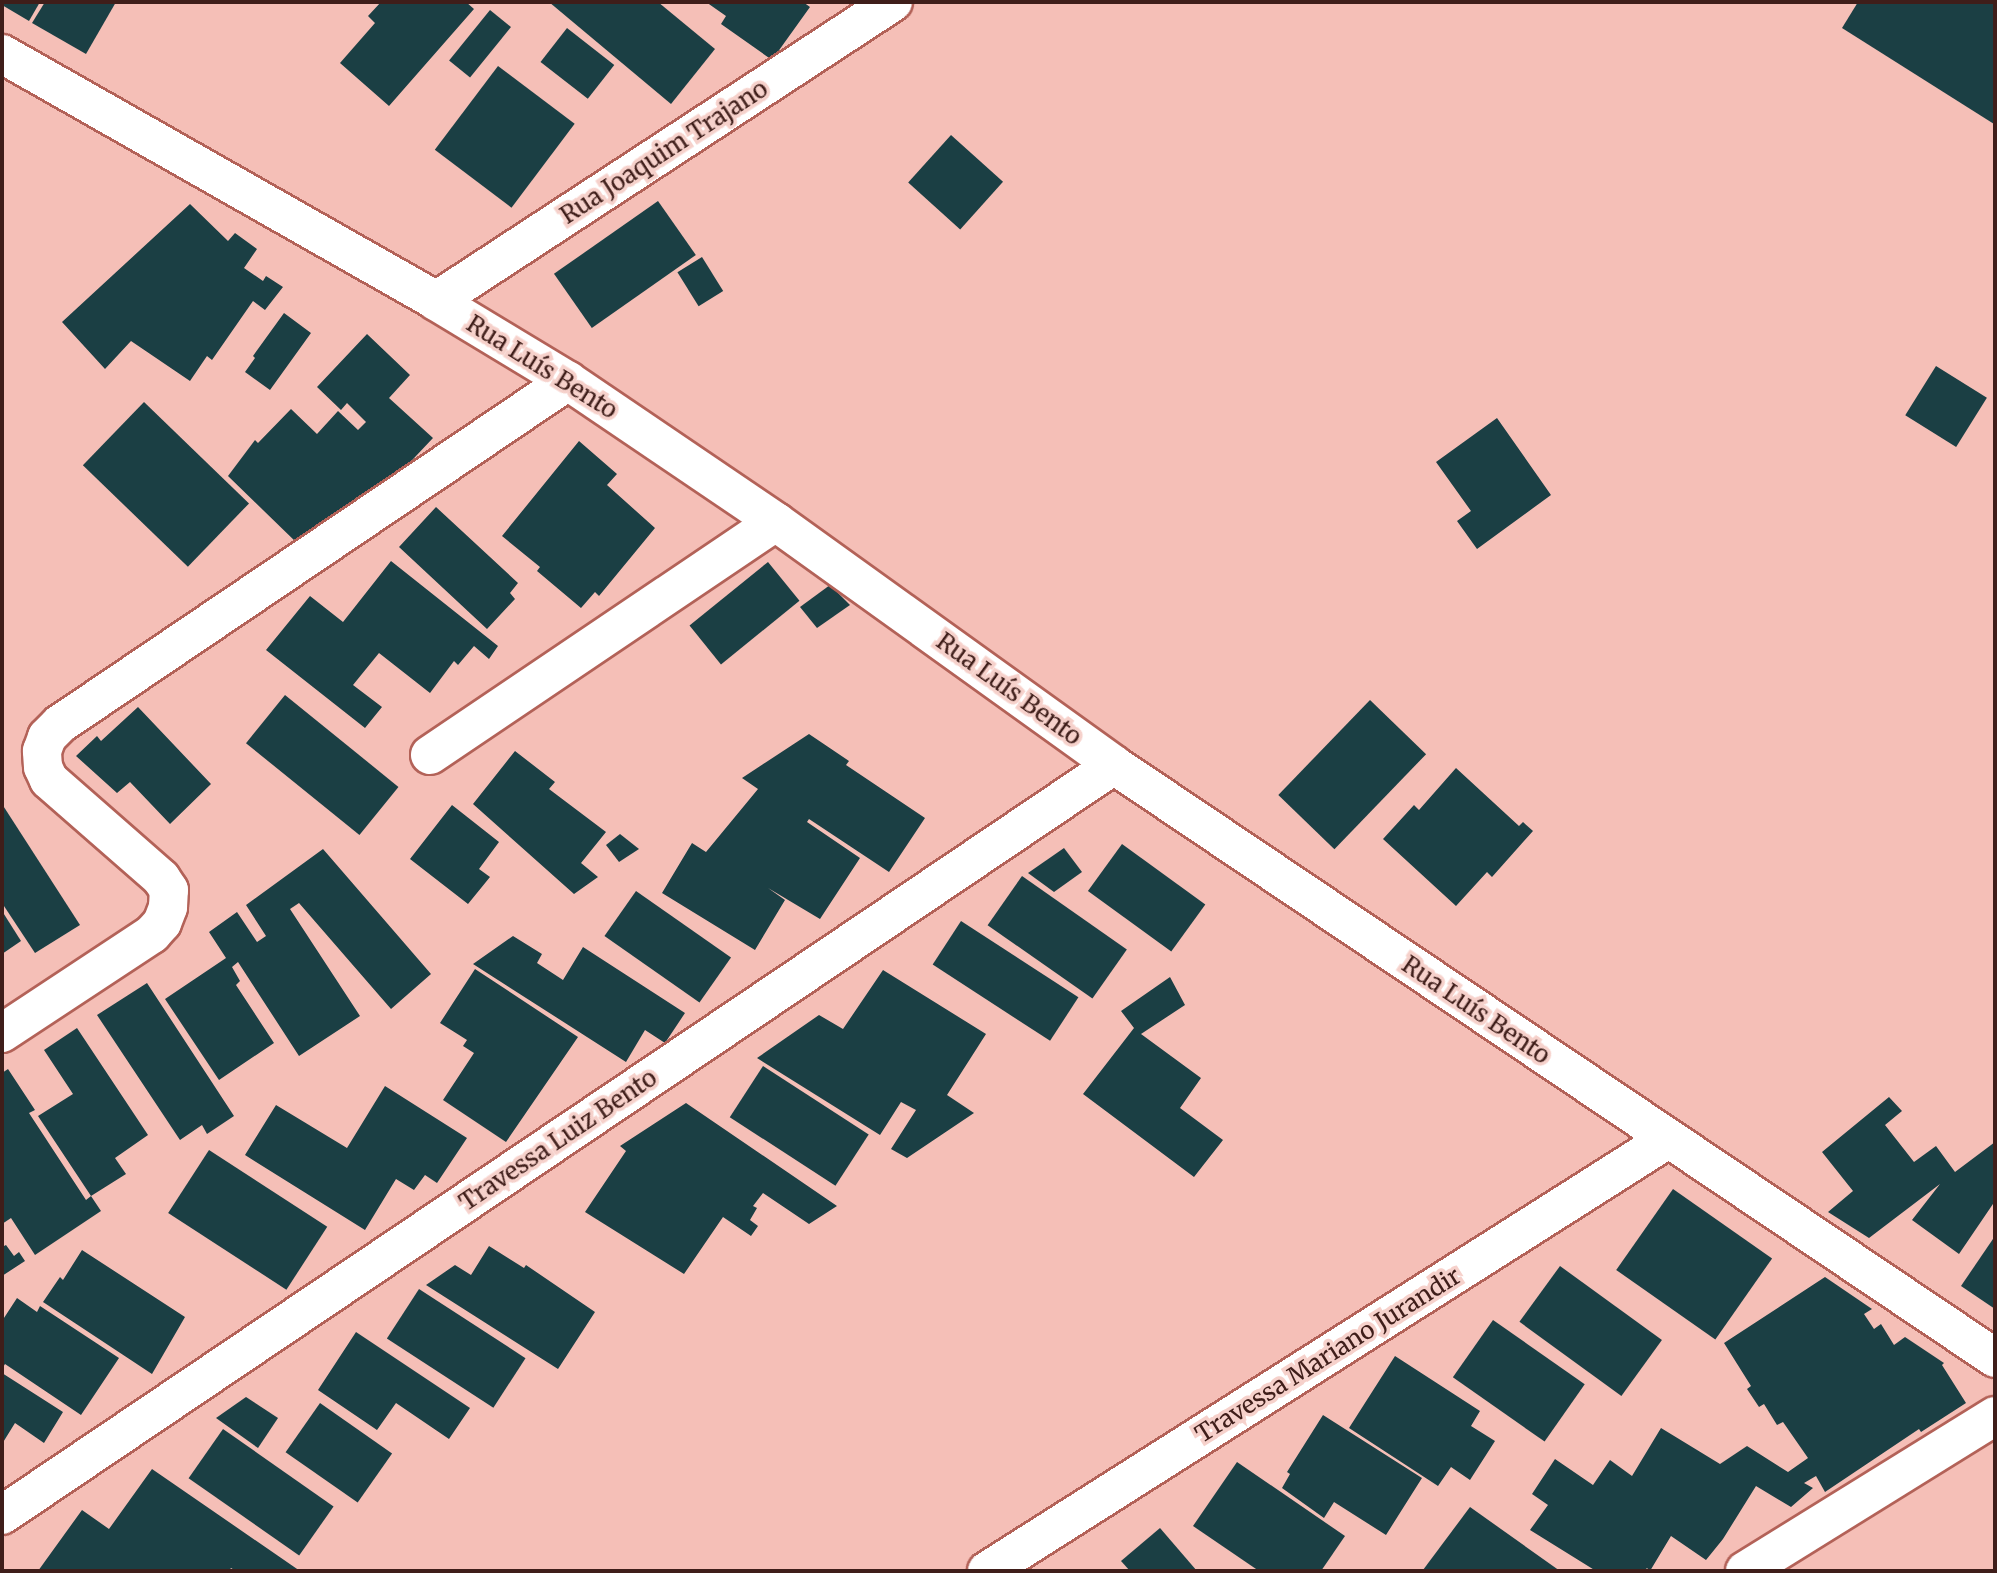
<!DOCTYPE html>
<html>
<head>
<meta charset="utf-8">
<style>
	body { margin:0 }
	#map { position:relative; width:1997px; height:1573px; overflow:hidden; background:#f5bfb7; font-family:Merriweather,serif }
	div>[style] { position:absolute }
	.building>* { inset:0; background:#1b3f44; transform-origin:0 0 }
	.roads { filter:drop-shadow(2px 0 #b36258) drop-shadow(-2px 0 #b36258) drop-shadow(0 2px #b36258) drop-shadow(0 -2px #b36258) }
	.minor>* { height:38px; margin:-19px; padding:0 19px; transform-origin:19px; border-radius:19px; background:#fff }
	span { translate:-50% -50%; white-space:nowrap; text-align:center; line-height:1.15; -webkit-text-stroke:7px #f6d1cb; paint-order:stroke }
	.street-label { font-size:24px; color:#3f1e1a }
	.frame { position:absolute; inset:0; border:4px solid #3f1e1a; pointer-events:none }
</style>
</head>
<body>
<div id="map">
	<div class="building">
		<div style="clip-path:polygon(2px 2px,40px 2px,29px 21px,2px 5px)"></div>
		<div style="clip-path:polygon(45px 2px,116px 2px,86px 54px,32px 23px)"></div>
		<div style="clip-path:polygon(381px 2px,466px 2px,474px 9px,389px 106px,340px 63px,375px 23px,368px 16px)"></div>
		<div style="clip-path:polygon(549px 2px,658px 2px,715px 49px,671px 104px)"></div>
		<div style="clip-path:polygon(706px 2px,803px 2px,810px 7px,772px 60px,721px 24px,726px 16px)"></div>
		<div style="clip-path:polygon(1858px 2px,1995px 2px,1994px 124px,1842px 28px)"></div>
		<div style="left:490px;top:10px;width:27px;height:65px;rotate:39deg"></div>
		<div style="left:567px;top:28px;width:60px;height:43px;rotate:38deg"></div>
		<div style="left:498px;top:66px;width:96px;height:105px;rotate:37deg"></div>
		<div style="left:951px;top:135px;width:70px;height:64px;rotate:42deg"></div>
		<div style="left:658px;top:201px;width:66px;height:127px;rotate:55deg"></div>
		<div style="clip-path:polygon(190px 204px,228px 241px,235px 233px,257px 249px,244px 268px,263px 281px,266px 276px,283px 287px,265px 310px,253px 301px,212px 360px,207px 356px,190px 381px,131px 341px,105px 369px,62px 322px)"></div>
		<div style="left:702px;top:257px;width:40px;height:29px;rotate:58deg"></div>
		<div style="clip-path:polygon(284px 313px,311px 333px,270px 390px,245px 372px,255px 358px,253px 356px)"></div>
		<div style="clip-path:polygon(367px 334px,410px 375px,389px 398px,433px 438px,381px 493px,298px 544px,228px 476px,255px 440px,258px 443px,291px 409px,317px 434px,338px 411px,358px 430px,366px 422px,347px 403px,341px 410px,317px 387px)"></div>
		<div style="left:1936px;top:366px;width:60px;height:58px;rotate:32deg"></div>
		<div style="left:144px;top:402px;width:146px;height:88px;rotate:44deg"></div>
		<div style="clip-path:polygon(1497px 418px,1551px 495px,1477px 549px,1457px 521px,1471px 511px,1436px 462px)"></div>
		<div style="clip-path:polygon(579px 441px,617px 474px,607px 485px,655px 528px,599px 596px,595px 592px,581px 608px,537px 571px,540px 567px,502px 536px)"></div>
		<div style="clip-path:polygon(436px 507px,518px 583px,510px 593px,515px 599px,487px 629px,399px 547px)"></div>
		<div style="clip-path:polygon(391px 561px,498px 646px,489px 659px,474px 646px,458px 665px,454px 661px,430px 693px,379px 653px,353px 685px,382px 707px,365px 728px,266px 650px,310px 596px,343px 622px)"></div>
		<div style="left:768px;top:562px;width:50px;height:101px;rotate:51deg"></div>
		<div style="clip-path:polygon(830px 585px,850px 605px,817px 628px,800px 607px)"></div>
		<div style="left:285px;top:695px;width:146px;height:62px;rotate:39deg"></div>
		<div style="left:1370px;top:700px;width:78px;height:132px;rotate:44deg"></div>
		<div style="clip-path:polygon(138px 707px,211px 784px,170px 824px,130px 782px,117px 793px,76px 756px,97px 736px,101px 741px)"></div>
		<div style="clip-path:polygon(809px 734px,849px 761px,846px 765px,925px 818px,889px 872px,809px 819px,807px 822px,860px 858px,820px 919px,768px 888px,785px 900px,755px 950px,662px 893px,692px 843px,706px 852px,758px 789px,742px 778px)"></div>
		<div style="clip-path:polygon(515px 751px,555px 782px,549px 789px,606px 832px,581px 863px,598px 877px,574px 894px,473px 804px)"></div>
		<div style="clip-path:polygon(1456px 768px,1519px 826px,1523px 822px,1533px 831px,1492px 877px,1487px 872px,1456px 906px,1383px 839px,1414px 805px,1419px 810px)"></div>
		<div style="clip-path:polygon(2px 804px,80px 925px,35px 953px,2px 903px)"></div>
		<div style="clip-path:polygon(452px 805px,499px 842px,479px 869px,490px 877px,468px 904px,410px 859px)"></div>
		<div style="clip-path:polygon(620px 834px,639px 849px,619px 862px,606px 845px)"></div>
		<div style="left:1122px;top:844px;width:103px;height:58px;rotate:36deg"></div>
		<div style="clip-path:polygon(1064px 848px,1082px 872px,1054px 892px,1028px 873px)"></div>
		<div style="clip-path:polygon(323px 849px,431px 974px,391px 1009px,299px 903px,290px 909px,360px 1016px,299px 1056px,238px 962px,232px 967px,240px 981px,236px 985px,274px 1043px,219px 1080px,165px 999px,226px 958px,209px 932px,237px 912px,257px 942px,266px 936px,246px 905px)"></div>
		<div style="left:1022px;top:876px;width:128px;height:60px;rotate:35deg"></div>
		<div style="left:636px;top:891px;width:116px;height:55px;rotate:35deg"></div>
		<div style="clip-path:polygon(2px 911px,21px 941px,2px 954px)"></div>
		<div style="left:961px;top:921px;width:140px;height:52px;rotate:33deg"></div>
		<div style="clip-path:polygon(513px 936px,542px 954px,537px 963px,563px 980px,583px 947px,685px 1013px,665px 1043px,645px 1030px,626px 1062px,473px 964px)"></div>
		<div style="clip-path:polygon(475px 969px,578px 1037px,506px 1142px,443px 1100px,474px 1053px,463px 1046px,467px 1040px,440px 1023px)"></div>
		<div style="clip-path:polygon(883px 970px,986px 1034px,947px 1095px,974px 1113px,907px 1158px,891px 1149px,916px 1110px,901px 1102px,880px 1135px,757px 1058px,819px 1015px,843px 1029px)"></div>
		<div style="clip-path:polygon(1170px 977px,1185px 1005px,1141px 1034px,1201px 1078px,1180px 1108px,1223px 1140px,1194px 1177px,1083px 1094px,1134px 1028px,1121px 1011px)"></div>
		<div style="clip-path:polygon(147px 983px,234px 1116px,207px 1134px,202px 1125px,180px 1140px,97px 1015px)"></div>
		<div style="clip-path:polygon(77px 1028px,148px 1135px,115px 1158px,126px 1174px,91px 1196px,101px 1211px,35px 1255px,11px 1218px,2px 1224px,2px 1073px,8px 1069px,35px 1110px,29px 1113px,86px 1200px,91px 1196px,38px 1116px,73px 1094px,44px 1050px)"></div>
		<div style="left:763px;top:1066px;width:126px;height:61px;rotate:33deg"></div>
		<div style="clip-path:polygon(385px 1086px,467px 1138px,437px 1183px,425px 1175px,414px 1190px,396px 1179px,365px 1230px,245px 1155px,276px 1105px,347px 1148px)"></div>
		<div style="clip-path:polygon(1889px 1097px,1902px 1111px,1885px 1125px,1914px 1162px,1936px 1146px,1955px 1172px,1995px 1142px,1995px 1201px,1959px 1254px,1912px 1220px,1940px 1184px,1869px 1238px,1828px 1212px,1853px 1191px,1822px 1152px)"></div>
		<div style="clip-path:polygon(686px 1103px,837px 1206px,809px 1224px,763px 1193px,753px 1206px,757px 1208px,750px 1220px,758px 1226px,751px 1236px,723px 1217px,684px 1274px,585px 1212px,626px 1151px,620px 1146px)"></div>
		<div style="left:209px;top:1150px;width:141px;height:75px;rotate:33deg"></div>
		<div style="left:1673px;top:1189px;width:121px;height:99px;rotate:35deg"></div>
		<div style="clip-path:polygon(1995px 1236px,1995px 1309px,1961px 1286px)"></div>
		<div style="clip-path:polygon(6px 1245px,14px 1256px,19px 1252px,25px 1261px,2px 1276px,2px 1247px)"></div>
		<div style="clip-path:polygon(489px 1246px,524px 1268px,526px 1265px,595px 1312px,558px 1369px,426px 1285px,455px 1265px,471px 1275px)"></div>
		<div style="clip-path:polygon(82px 1250px,185px 1317px,152px 1374px,43px 1302px,60px 1277px,63px 1280px)"></div>
		<div style="left:1560px;top:1266px;width:126px;height:69px;rotate:36deg"></div>
		<div style="clip-path:polygon(1825px 1277px,1872px 1309px,1864px 1314px,1874px 1329px,1881px 1324px,1894px 1345px,1905px 1337px,1944px 1363px,1942px 1365px,1966px 1403px,1921px 1432px,1919px 1429px,1825px 1492px,1816px 1476px,1804px 1483px,1813px 1488px,1791px 1507px,1756px 1486px,1723px 1539px,1706px 1560px,1671px 1536px,1650px 1571px,1647px 1568px,1644px 1571px,1596px 1571px,1530px 1530px,1548px 1505px,1532px 1494px,1555px 1459px,1593px 1485px,1610px 1460px,1632px 1476px,1661px 1428px,1720px 1464px,1747px 1446px,1788px 1472px,1808px 1458px,1783px 1422px,1777px 1425px,1764px 1404px,1759px 1407px,1747px 1389px,1751px 1386px,1724px 1343px)"></div>
		<div style="left:419px;top:1289px;width:127px;height:59px;rotate:33deg"></div>
		<div style="clip-path:polygon(17px 1298px,37px 1312px,40px 1306px,119px 1358px,81px 1415px,5px 1364px,2px 1369px,2px 1321px)"></div>
		<div style="left:1493px;top:1320px;width:112px;height:70px;rotate:35deg"></div>
		<div style="clip-path:polygon(356px 1332px,470px 1408px,449px 1439px,396px 1403px,377px 1430px,318px 1390px)"></div>
		<div style="clip-path:polygon(1395px 1356px,1480px 1411px,1471px 1426px,1495px 1441px,1470px 1480px,1451px 1467px,1438px 1486px,1349px 1428px)"></div>
		<div style="clip-path:polygon(2px 1373px,63px 1412px,44px 1443px,15px 1423px,2px 1444px)"></div>
		<div style="clip-path:polygon(246px 1397px,278px 1418px,258px 1448px,216px 1418px)"></div>
		<div style="left:320px;top:1403px;width:88px;height:60px;rotate:35deg"></div>
		<div style="clip-path:polygon(1323px 1415px,1422px 1478px,1386px 1535px,1334px 1502px,1324px 1518px,1282px 1488px,1290px 1474px,1287px 1472px)"></div>
		<div style="left:223px;top:1429px;width:135px;height:60px;rotate:35deg"></div>
		<div style="clip-path:polygon(1237px 1462px,1345px 1536px,1321px 1571px,1259px 1571px,1193px 1526px)"></div>
		<div style="clip-path:polygon(152px 1469px,300px 1571px,236px 1571px,231px 1568px,229px 1571px,38px 1571px,82px 1510px,109px 1529px)"></div>
		<div style="clip-path:polygon(1470px 1507px,1560px 1571px,1423px 1570px)"></div>
		<div style="clip-path:polygon(1160px 1528px,1197px 1571px,1130px 1571px,1121px 1561px)"></div>
	</div>
	<div class="roads">
		<div class="minor">
			<div style="left:2px;top:54px;width:499px;rotate:29.6deg"></div>
			<div style="left:436px;top:301px;width:154px;rotate:31.2deg"></div>
			<div style="left:568px;top:381px;width:251px;rotate:34.1deg"></div>
			<div style="left:776px;top:522px;width:416px;rotate:35.7deg"></div>
			<div style="left:1114px;top:765px;width:1062px;rotate:33.94deg"></div>
			<div style="left:436px;top:301px;width:546px;rotate:-33.2deg"></div>
			<div style="left:430px;top:755px;width:417px;rotate:-34deg"></div>
			<div style="left:2px;top:1033px;width:180px;rotate:-33.4deg"></div>
			<div style="left:152px;top:934px;width:15px;rotate:-48deg"></div>
			<div style="left:162px;top:923px;width:17px;rotate:-69deg"></div>
			<div style="left:168px;top:907px;width:17px;rotate:-87deg"></div>
			<div style="left:169px;top:890px;width:14px;rotate:-124deg"></div>
			<div style="left:161px;top:878px;width:149px;rotate:-138.8deg"></div>
			<div style="left:49px;top:780px;width:14px;rotate:-115deg"></div>
			<div style="left:43px;top:767px;width:16px;rotate:-94deg"></div>
			<div style="left:42px;top:751px;width:15px;rotate:-70deg"></div>
			<div style="left:47px;top:737px;width:18px;rotate:-45deg"></div>
			<div style="left:60px;top:724px;width:613px;rotate:-34.03deg"></div>
			<div style="left:2px;top:1515px;width:1341px;rotate:-34deg"></div>
			<div style="left:987px;top:1571px;width:806px;rotate:-32.39deg"></div>
			<div style="left:1745px;top:1571px;width:294px;rotate:-31.8deg"></div>
		</div>
	</div>
	<div class="street-label">
		<span style="left:664px;top:152px;rotate:-33deg">Rua Joaquim Trajano</span>
		<span style="left:542px;top:367px;rotate:32deg">Rua Luís Bento</span>
		<span style="left:1009px;top:689px;rotate:36deg">Rua Luís Bento</span>
		<span style="left:1476px;top:1010px;rotate:34deg">Rua Luís Bento</span>
		<span style="left:558px;top:1140px;rotate:-34deg">Travessa Luiz Bento</span>
		<span style="left:1328px;top:1355px;rotate:-32deg">Travessa Mariano Jurandir</span>
	</div>
	<div class="frame"></div>
</div>
</body>
</html>
